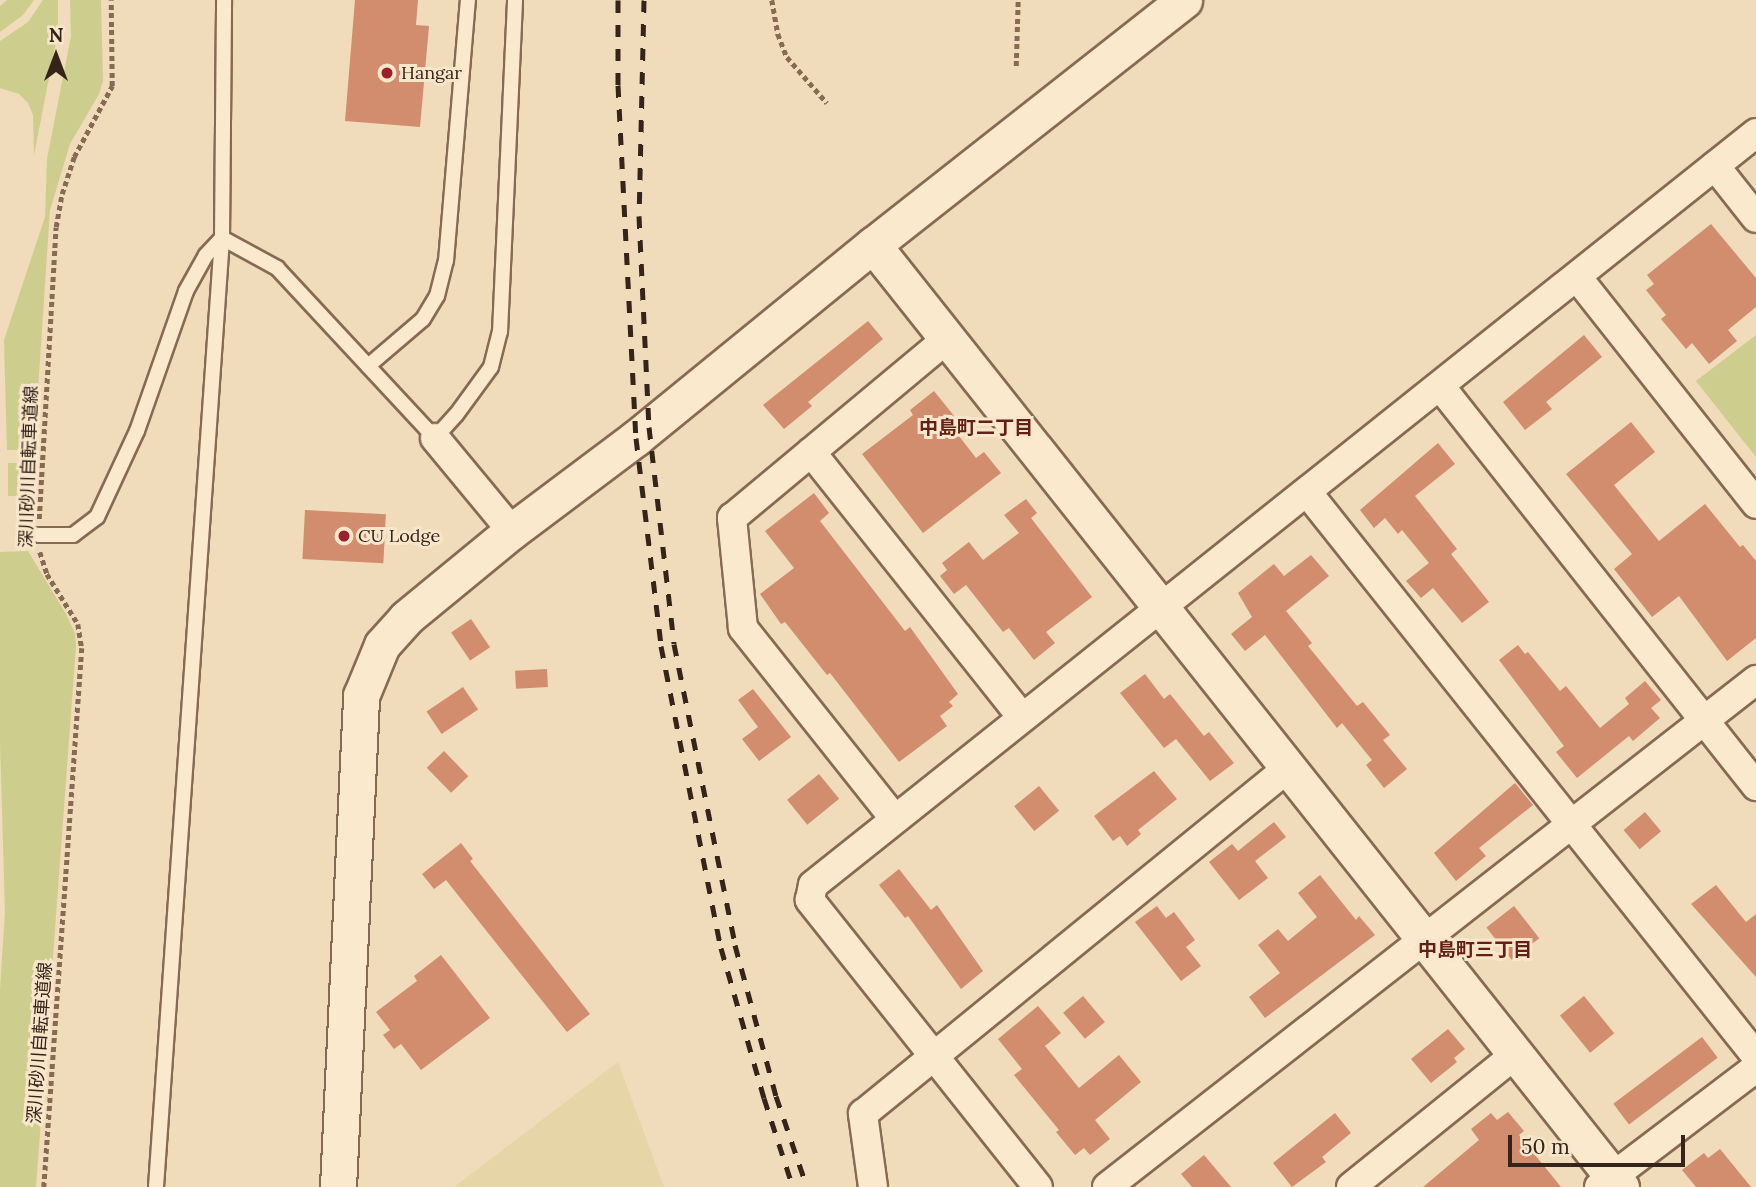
<!DOCTYPE html>
<html>
<head>
<meta charset="utf-8">
<style>
	body { margin:0 }
	#map { position:relative; width:1756px; height:1187px; overflow:hidden; background:#f0dbba; font-family:Lora,"Noto Sans JP",serif }
	div>[style] { position:absolute }
	.farmland>* { inset:0; background:#e6d6a7 }
	.green>* { inset:0; background:#cdce8e; transform-origin:0 0 }
	.building>* { inset:0; background:#d18d6d; transform-origin:0 0 }
	.path>* { height:4.5px; margin-top:-2.25px; transform-origin:0; background:repeating-linear-gradient(90deg,#876a54 0 5px,transparent 0 8.5px) }
	.roads { filter:drop-shadow(2px 0 #876a54) drop-shadow(-2px 0 #876a54) drop-shadow(0 2px #876a54) drop-shadow(0 -2px #876a54) }
	.service>* { height:14px; margin:-7px; padding:0 7px; transform-origin:7px; border-radius:7px; background:#fbe9cd }
	.minor>* { height:28px; margin:-14px; padding:0 14px; transform-origin:14px; border-radius:14px; background:#fbe9cd }
	.tertiary>* { height:35px; margin:-17.5px; padding:0 17.5px; transform-origin:17.5px; border-radius:17.5px; background:#fbe9cd }
	.rail>* { height:5px; margin-top:-2.5px; transform-origin:0; background:repeating-linear-gradient(90deg,#35241a 0 12px,transparent 0 24px) }
	.dots>* { width:19px; height:19px; translate:-50% -50%; box-sizing:border-box; border:4px solid #f7e6ca; border-radius:50% }
	span { translate:-50% -50%; white-space:nowrap; text-align:center; line-height:1.15; -webkit-text-stroke:6px #f7e6ca; paint-order:stroke }
	.poi-label { font-size:18px; color:#35241a }
	.left { translate:0 -50%; text-align:left }
	.street-label { font-size:18px; color:#35241a }
	.neighbourhood-label { font-size:19px; color:#642016; font-weight:700 }
	.north { position:absolute; left:21px; top:21px; width:70px; height:70px; -webkit-text-stroke:5px #f7e6ca; paint-order:stroke; rotate:0deg; font-size:19px; font-weight:700; line-height:28px; text-align:center; color:#35241a }
	.north::after { content:''; display:block; margin:auto; width:24px; height:32px; background:#35241a; clip-path:polygon(50% 0,100% 100%,50% 72%,0 100%) }
	.scale { position:absolute; left:1508px; top:1135px; width:177px; height:32px; box-sizing:border-box; border:4px solid #35241a; border-top:0; padding-left:9px; font-size:21px; line-height:24px; white-space:nowrap; color:#35241a; -webkit-text-stroke:5px #f7e6ca; paint-order:stroke }
</style>
</head>
<body>
<div id="map">
	<div class="farmland">
		<div style="clip-path:polygon(618px 1062px,664px 1187px,454px 1187px)"></div>
	</div>
	<div class="green">
		<div style="clip-path:polygon(7px 0,34px 0,23px 15px,0 32px,0 6px)"></div>
		<div style="clip-path:polygon(43px 0,58px 0,58px 32px,34px 155px,33px 115px,28px 103px,19px 94px,0 88px,0 41px,28px 22px)"></div>
		<div style="clip-path:polygon(70px 0,101px 0,103px 81px,99px 94px,70px 144px,50px 210px,34px 450px,7px 450px,4px 340px,45px 217px,47px 159px,71px 36px)"></div>
		<div style="clip-path:polygon(1756px 335px,1756px 457px,1696px 381px)"></div>
		<div style="left:8px;top:463px;width:25px;height:33px"></div>
		<div style="clip-path:polygon(28px 551px,66px 614px,75px 633px,76px 646px,36px 1187px,0 1187px,0 989px,5px 912px,0 742px,0 552px)"></div>
	</div>
	<div class="building">
		<div style="clip-path:polygon(355px 0,418px 0,416px 25px,429px 26px,420px 127px,345px 121px)"></div>
		<div style="clip-path:polygon(1711px 224px,1756px 278px,1756px 307px,1728px 330px,1737px 341px,1709px 364px,1692px 343px,1686px 349px,1661px 319px,1666px 315px,1646px 290px,1654px 284px,1647px 275px)"></div>
		<div style="clip-path:polygon(868px 321px,883px 339px,808px 402px,812px 406px,784px 429px,763px 405px)"></div>
		<div style="clip-path:polygon(1584px 335px,1602px 357px,1546px 402px,1552px 409px,1525px 430px,1503px 402px)"></div>
		<div style="clip-path:polygon(934px 391px,959px 422px,952px 427px,976px 458px,984px 452px,1001px 473px,923px 533px,862px 454px,913px 415px,910px 410px)"></div>
		<div style="clip-path:polygon(1631px 422px,1655px 452px,1614px 485px,1659px 541px,1705px 504px,1740px 547px,1743px 545px,1756px 561px,1756px 638px,1727px 661px,1679px 596px,1652px 617px,1614px 569px,1632px 554px,1566px 474px)"></div>
		<div style="clip-path:polygon(1438px 443px,1455px 464px,1415px 496px,1457px 549px,1451px 554px,1489px 602px,1462px 623px,1433px 588px,1421px 598px,1406px 581px,1429px 563px,1402px 530px,1398px 534px,1385px 518px,1374px 528px,1360px 510px)"></div>
		<div style="clip-path:polygon(814px 493px,829px 513px,820px 521px,905px 631px,910px 627px,958px 694px,949px 702px,953px 706px,940px 716px,947px 726px,899px 762px,830px 673px,827px 675px,785px 622px,781px 624px,760px 594px,794px 568px,765px 531px)"></div>
		<div style="clip-path:polygon(1026px 499px,1037px 513px,1031px 518px,1092px 597px,1046px 632px,1055px 643px,1034px 660px,1009px 628px,1003px 632px,966px 585px,954px 594px,940px 576px,947px 570px,942px 563px,969px 542px,983px 560px,1019px 533px,1004px 515px)"></div>
		<div style="left:305px;top:510px;width:81px;height:49px;rotate:3deg"></div>
		<div style="clip-path:polygon(1311px 555px,1329px 576px,1286px 611px,1312px 643px,1308px 646px,1357px 706px,1363px 702px,1390px 735px,1383px 740px,1407px 769px,1384px 788px,1366px 765px,1372px 760px,1342px 723px,1337px 728px,1265px 635px,1245px 651px,1231px 634px,1252px 617px,1238px 593px,1274px 564px,1284px 576px)"></div>
		<div style="left:471px;top:619px;width:34px;height:24px;rotate:56deg"></div>
		<div style="clip-path:polygon(1518px 645px,1525px 654px,1528px 652px,1560px 691px,1566px 686px,1600px 728px,1629px 704px,1625px 698px,1645px 681px,1661px 700px,1651px 708px,1660px 718px,1633px 741px,1629px 736px,1577px 778px,1556px 752px,1564px 746px,1499px 660px)"></div>
		<div style="left:547px;top:669px;width:18px;height:32px;rotate:87deg"></div>
		<div style="clip-path:polygon(1145px 674px,1164px 699px,1170px 694px,1204px 736px,1209px 732px,1234px 763px,1210px 781px,1176px 739px,1164px 748px,1120px 693px)"></div>
		<div style="left:463px;top:687px;width:27px;height:44px;rotate:56deg"></div>
		<div style="clip-path:polygon(753px 689px,791px 737px,759px 761px,742px 739px,758px 727px,738px 700px)"></div>
		<div style="left:444px;top:751px;width:35px;height:24px;rotate:46deg"></div>
		<div style="clip-path:polygon(1154px 771px,1177px 799px,1138px 830px,1141px 834px,1127px 846px,1120px 836px,1113px 841px,1094px 816px)"></div>
		<div style="left:819px;top:774px;width:32px;height:41px;rotate:51deg"></div>
		<div style="clip-path:polygon(1515px 783px,1533px 805px,1479px 848px,1486px 856px,1456px 881px,1434px 853px)"></div>
		<div style="left:1039px;top:786px;width:32px;height:32px;rotate:51deg"></div>
		<div style="left:1645px;top:812px;width:25px;height:28px;rotate:50deg"></div>
		<div style="clip-path:polygon(1274px 822px,1286px 837px,1255px 861px,1268px 878px,1239px 900px,1209px 862px,1232px 844px,1238px 851px)"></div>
		<div style="clip-path:polygon(461px 843px,473px 859px,470px 861px,590px 1014px,567px 1032px,446px 880px,434px 889px,422px 874px)"></div>
		<div style="clip-path:polygon(899px 869px,931px 910px,937px 905px,983px 971px,961px 989px,908px 916px,905px 918px,879px 885px)"></div>
		<div style="clip-path:polygon(1320px 875px,1356px 920px,1359px 916px,1375px 935px,1265px 1018px,1249px 997px,1280px 973px,1258px 945px,1278px 929px,1288px 941px,1317px 917px,1298px 893px)"></div>
		<div style="clip-path:polygon(1716px 885px,1746px 922px,1756px 914px,1756px 977px,1691px 904px)"></div>
		<div style="clip-path:polygon(1157px 906px,1166px 918px,1174px 912px,1195px 940px,1186px 947px,1201px 966px,1181px 981px,1135px 922px)"></div>
		<div style="left:1514px;top:906px;width:41px;height:35px;rotate:52deg"></div>
		<div style="clip-path:polygon(441px 955px,490px 1018px,421px 1070px,401px 1044px,394px 1049px,383px 1035px,390px 1030px,376px 1012px,417px 981px,414px 976px)"></div>
		<div style="left:1083px;top:996px;width:34px;height:26px;rotate:50deg"></div>
		<div style="left:1584px;top:996px;width:48px;height:31px;rotate:51deg"></div>
		<div style="clip-path:polygon(1038px 1006px,1061px 1033px,1045px 1046px,1079px 1088px,1119px 1055px,1141px 1082px,1095px 1120px,1110px 1139px,1090px 1155px,1084px 1148px,1075px 1155px,1056px 1132px,1059px 1130px,1014px 1075px,1022px 1069px,998px 1039px)"></div>
		<div style="clip-path:polygon(1448px 1029px,1465px 1049px,1454px 1058px,1457px 1062px,1431px 1083px,1411px 1059px)"></div>
		<div style="left:1702px;top:1037px;width:26px;height:111px;rotate:53deg"></div>
		<div style="clip-path:polygon(1508px 1112px,1524px 1131px,1519px 1135px,1561px 1187px,1423px 1187px,1479px 1140px,1471px 1129px,1491px 1113px,1497px 1120px)"></div>
		<div style="clip-path:polygon(1335px 1113px,1351px 1133px,1322px 1157px,1326px 1162px,1292px 1187px,1273px 1163px)"></div>
		<div style="clip-path:polygon(1720px 1149px,1751px 1187px,1696px 1187px,1682px 1170px,1704px 1153px,1708px 1158px)"></div>
		<div style="clip-path:polygon(1204px 1155px,1231px 1187px,1192px 1187px,1181px 1174px)"></div>
	</div>
	<div class="path">
		<div style="left:772px;top:0;width:35px;rotate:80deg"></div>
		<div style="left:778px;top:34px;width:25px;rotate:69deg"></div>
		<div style="left:787px;top:57px;width:61px;rotate:49deg"></div>
		<div style="left:1016px;top:66px;width:66px;rotate:-88.3deg"></div>
		<div style="left:39px;top:519px;width:292px;rotate:-86.7deg"></div>
		<div style="left:56px;top:227px;width:34px;rotate:-80deg"></div>
		<div style="left:62px;top:194px;width:39px;rotate:-72deg"></div>
		<div style="left:74px;top:157px;width:81px;rotate:-61.8deg"></div>
		<div style="left:112px;top:86px;width:86px;rotate:-90.7deg"></div>
		<div style="left:40px;top:552px;width:23px;rotate:72deg"></div>
		<div style="left:47px;top:574px;width:59px;rotate:58.2deg"></div>
		<div style="left:78px;top:624px;width:24px;rotate:81deg"></div>
		<div style="left:82px;top:648px;width:540px;rotate:94.03deg"></div>
	</div>
	<div class="roads">
		<div class="service">
			<div style="left:222px;top:238px;width:63px;rotate:28.6deg"></div>
			<div style="left:277px;top:268px;width:232px;rotate:47.1deg"></div>
			<div style="left:435px;top:438px;width:31px;rotate:-48deg"></div>
			<div style="left:456px;top:415px;width:59px;rotate:-53.9deg"></div>
			<div style="left:491px;top:367px;width:36px;rotate:-76deg"></div>
			<div style="left:500px;top:332px;width:332px;rotate:-87.4deg"></div>
			<div style="left:368px;top:366px;width:72px;rotate:-40.5deg"></div>
			<div style="left:423px;top:319px;width:27px;rotate:-59deg"></div>
			<div style="left:437px;top:296px;width:36px;rotate:-76deg"></div>
			<div style="left:446px;top:261px;width:262px;rotate:-85.2deg"></div>
			<div style="left:38px;top:535px;width:35px"></div>
			<div style="left:73px;top:535px;width:30px;rotate:-37deg"></div>
			<div style="left:97px;top:517px;width:95px;rotate:-65.1deg"></div>
			<div style="left:137px;top:431px;width:148px;rotate:-70.7deg"></div>
			<div style="left:186px;top:291px;width:41px;rotate:-60.9deg"></div>
			<div style="left:206px;top:255px;width:23px;rotate:-47deg"></div>
			<div style="left:156px;top:1187px;width:951px;rotate:-86.02deg"></div>
			<div style="left:222px;top:238px;width:238px;rotate:-89.5deg"></div>
		</div>
		<div class="minor">
			<div style="left:1715px;top:166px;width:66px;rotate:51.7deg"></div>
			<div style="left:1577px;top:277px;width:289px;rotate:51.7deg"></div>
			<div style="left:1440px;top:386px;width:510px;rotate:51.69deg"></div>
			<div style="left:435px;top:438px;width:121px;rotate:50.4deg"></div>
			<div style="left:811px;top:452px;width:339px;rotate:51.5deg"></div>
			<div style="left:1307px;top:492px;width:721px;rotate:51.48deg"></div>
			<div style="left:894px;top:818px;width:243px;rotate:-128.5deg"></div>
			<div style="left:743px;top:628px;width:111px;rotate:-95.7deg"></div>
			<div style="left:732px;top:518px;width:280px;rotate:-39.8deg"></div>
			<div style="left:873px;top:1187px;width:74px;rotate:-97.8deg"></div>
			<div style="left:863px;top:1114px;width:549px;rotate:-39.16deg"></div>
			<div style="left:1038px;top:1187px;width:367px;rotate:-128.5deg"></div>
			<div style="left:810px;top:900px;width:15px;rotate:-79deg"></div>
			<div style="left:813px;top:885px;width:1206px;rotate:-38.57deg"></div>
			<div style="left:1107px;top:1187px;width:824px;rotate:-38deg"></div>
			<div style="left:1351px;top:1187px;width:212px;rotate:-38.9deg"></div>
			<div style="left:1599px;top:1187px;width:197px;rotate:-37.2deg"></div>
		</div>
		<div class="tertiary">
			<div style="left:873px;top:245px;width:1203px;rotate:51.55deg"></div>
			<div style="left:338px;top:1187px;width:492px;rotate:-87.3deg"></div>
			<div style="left:361px;top:696px;width:55px;rotate:-67.6deg"></div>
			<div style="left:382px;top:645px;width:36px;rotate:-48deg"></div>
			<div style="left:406px;top:618px;width:137px;rotate:-39.4deg"></div>
			<div style="left:512px;top:531px;width:155px;rotate:-36.9deg"></div>
			<div style="left:636px;top:438px;width:306px;rotate:-39.2deg"></div>
			<div style="left:873px;top:245px;width:396px;rotate:-38.2deg"></div>
		</div>
	</div>
	<div class="rail">
		<div style="left:618px;top:0;width:85px;rotate:90deg"></div>
		<div style="left:618px;top:85px;width:353px;rotate:87.1deg"></div>
		<div style="left:636px;top:438px;width:209px;rotate:83.1deg"></div>
		<div style="left:661px;top:646px;width:308px;rotate:78.8deg"></div>
		<div style="left:721px;top:948px;width:156px;rotate:74deg"></div>
		<div style="left:764px;top:1098px;width:94px;rotate:72deg"></div>
		<div style="left:644px;top:0;width:216px;rotate:91.3deg"></div>
		<div style="left:639px;top:216px;width:211px;rotate:87.3deg"></div>
		<div style="left:649px;top:427px;width:218px;rotate:83.4deg"></div>
		<div style="left:674px;top:644px;width:307px;rotate:78.5deg"></div>
		<div style="left:735px;top:945px;width:156px;rotate:74.8deg"></div>
		<div style="left:776px;top:1096px;width:96px;rotate:71.2deg"></div>
	</div>
	<div class="dots">
		<div style="left:387px;top:73px;background:#9a202c"></div>
		<div style="left:344px;top:536px;background:#9a202c"></div>
	</div>
	<div class="poi-label">
		<span class="left" style="left:401px;top:73px">Hangar</span>
		<span class="left" style="left:358px;top:536px">CU Lodge</span>
	</div>
	<div class="street-label">
		<span style="left:29px;top:467px;rotate:-88deg">深川砂川自転車道線</span>
		<span style="left:40px;top:1043px;rotate:-86deg">深川砂川自転車道線</span>
	</div>
	<div class="neighbourhood-label">
		<span style="left:976px;top:428px">中島町二丁目</span>
		<span style="left:1475px;top:950px">中島町三丁目</span>
	</div>
	<div class="north">N</div>
	<div class="scale">50 m</div>
</div>
</body>
</html>
